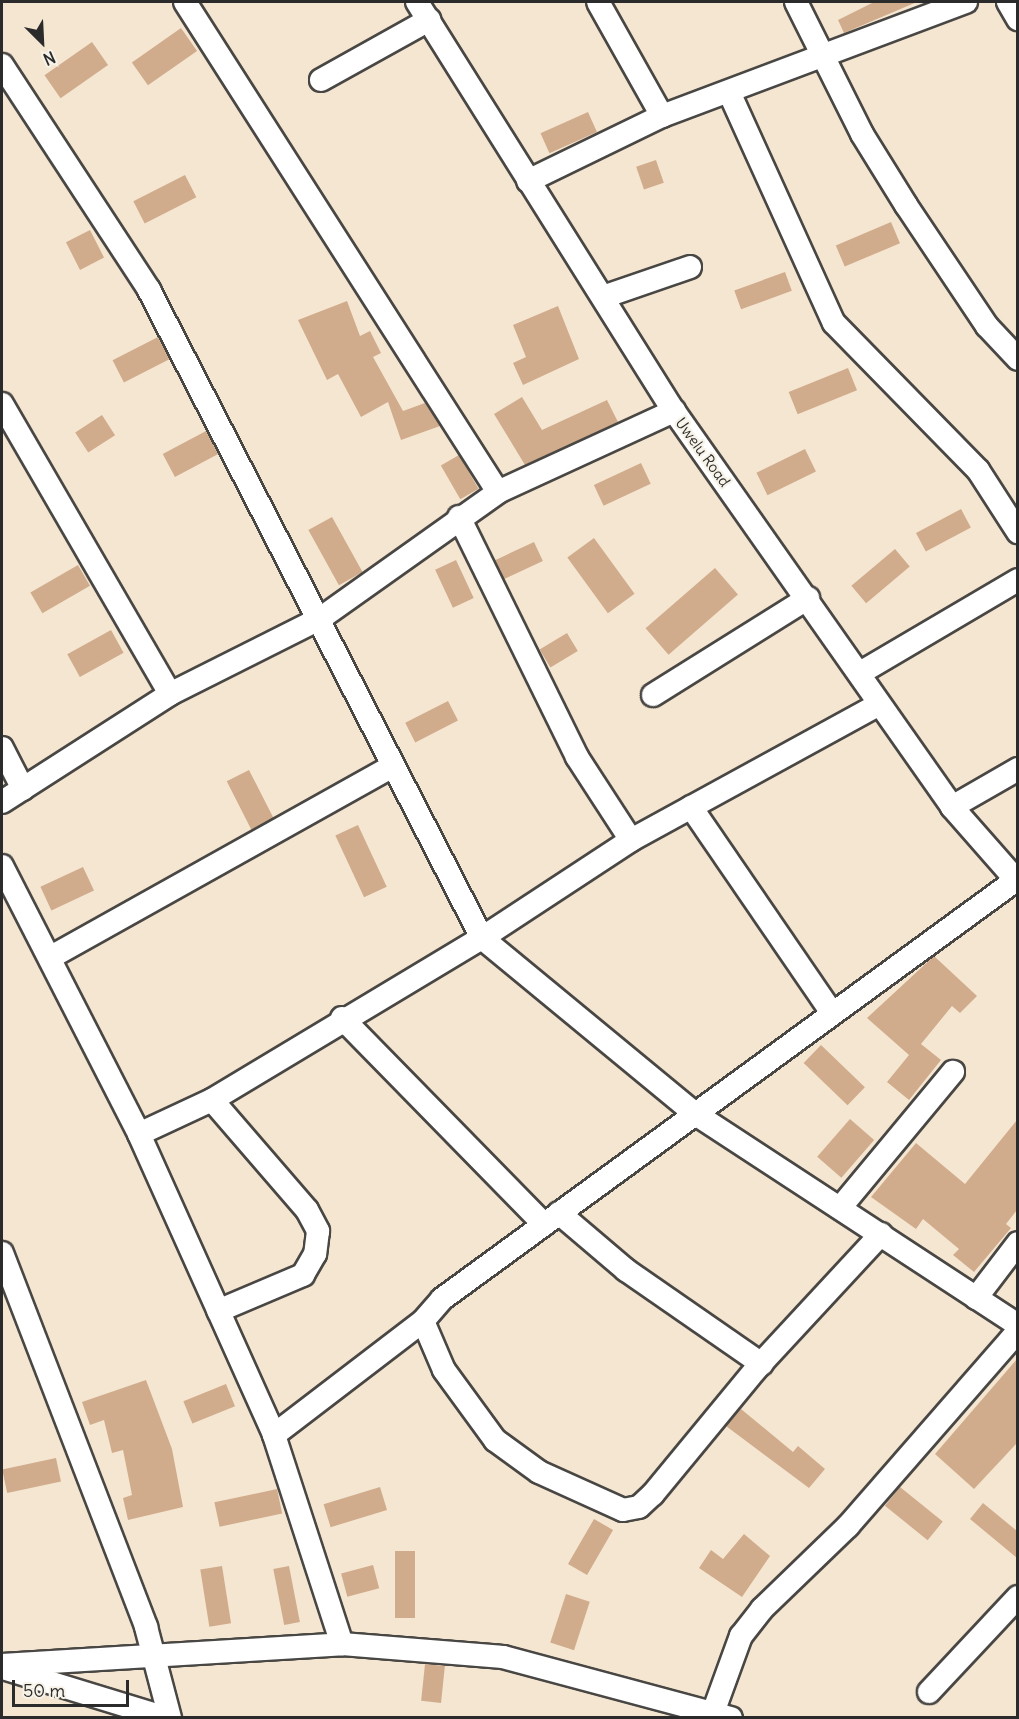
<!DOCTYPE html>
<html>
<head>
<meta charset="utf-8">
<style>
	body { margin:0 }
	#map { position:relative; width:1019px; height:1719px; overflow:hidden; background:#f5e6d1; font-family:Delius,sans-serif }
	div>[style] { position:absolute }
	.building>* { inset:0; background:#d1ac8c; transform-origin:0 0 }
	.roads { filter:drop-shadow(2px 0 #494744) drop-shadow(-2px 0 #494744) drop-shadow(0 2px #494744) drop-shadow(0 -2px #494744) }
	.minor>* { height:22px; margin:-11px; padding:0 11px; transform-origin:11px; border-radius:11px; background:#fff }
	span { translate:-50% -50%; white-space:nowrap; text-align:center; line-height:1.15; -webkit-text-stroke:4.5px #f7f3e8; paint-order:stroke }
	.street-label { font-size:15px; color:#2b2b2b }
	.frame { position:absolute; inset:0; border:3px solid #2b2b2b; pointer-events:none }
	.north { position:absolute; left:12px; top:12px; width:60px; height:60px; -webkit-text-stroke:4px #f7f3e8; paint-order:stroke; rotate:156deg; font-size:16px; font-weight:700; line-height:24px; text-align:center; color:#2b2b2b }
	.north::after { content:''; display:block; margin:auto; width:21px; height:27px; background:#2b2b2b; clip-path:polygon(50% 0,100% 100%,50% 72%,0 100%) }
	.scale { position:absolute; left:12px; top:1680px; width:117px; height:27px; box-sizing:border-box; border:3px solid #2b2b2b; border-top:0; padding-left:8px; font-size:18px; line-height:21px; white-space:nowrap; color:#2b2b2b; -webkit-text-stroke:4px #f7f3e8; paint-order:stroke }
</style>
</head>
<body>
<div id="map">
	<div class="building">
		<div style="clip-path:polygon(874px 2px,917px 2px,844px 33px,838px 20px)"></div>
		<div style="left:181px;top:28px;width:28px;height:60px;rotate:55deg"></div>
		<div style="left:92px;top:42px;width:28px;height:58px;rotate:55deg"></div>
		<div style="left:588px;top:112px;width:22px;height:52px;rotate:66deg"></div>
		<div style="left:656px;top:160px;width:24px;height:21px;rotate:71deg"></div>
		<div style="left:185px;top:175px;width:25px;height:58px;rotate:63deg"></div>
		<div style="left:891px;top:222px;width:23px;height:60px;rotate:67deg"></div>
		<div style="left:90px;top:230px;width:31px;height:27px;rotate:63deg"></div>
		<div style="left:785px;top:272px;width:20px;height:54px;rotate:70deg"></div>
		<div style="clip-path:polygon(347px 301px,360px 336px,370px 331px,381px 353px,373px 357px,403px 411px,425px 403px,440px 426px,401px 440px,388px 402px,361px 417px,338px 374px,327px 380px,298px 320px)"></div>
		<div style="clip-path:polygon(558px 306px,579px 359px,523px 385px,513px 363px,526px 357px,513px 325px)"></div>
		<div style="left:158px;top:337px;width:25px;height:51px;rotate:63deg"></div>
		<div style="left:848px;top:368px;width:24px;height:64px;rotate:68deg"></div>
		<div style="clip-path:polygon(522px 397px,542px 430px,607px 400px,618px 422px,525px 465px,494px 414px)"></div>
		<div style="left:102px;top:415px;width:24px;height:32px;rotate:57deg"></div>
		<div style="left:206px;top:431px;width:26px;height:49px;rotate:62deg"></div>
		<div style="left:805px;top:449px;width:25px;height:54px;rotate:64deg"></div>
		<div style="left:459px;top:455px;width:39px;height:21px;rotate:60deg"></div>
		<div style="left:641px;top:463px;width:23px;height:52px;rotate:65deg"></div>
		<div style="left:961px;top:509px;width:21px;height:51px;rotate:62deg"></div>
		<div style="left:332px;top:517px;width:63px;height:27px;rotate:61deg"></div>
		<div style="left:594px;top:538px;width:69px;height:33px;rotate:54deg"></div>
		<div style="left:534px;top:542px;width:21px;height:43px;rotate:65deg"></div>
		<div style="left:895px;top:549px;width:23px;height:57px;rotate:50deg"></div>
		<div style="left:456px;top:560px;width:42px;height:23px;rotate:65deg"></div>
		<div style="left:78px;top:565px;width:24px;height:55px;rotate:60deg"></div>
		<div style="left:715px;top:568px;width:35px;height:92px;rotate:49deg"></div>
		<div style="left:111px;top:630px;width:26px;height:50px;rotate:61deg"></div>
		<div style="left:567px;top:633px;width:21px;height:32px;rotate:59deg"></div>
		<div style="left:448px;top:701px;width:22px;height:48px;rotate:63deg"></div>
		<div style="left:249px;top:770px;width:54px;height:25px;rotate:63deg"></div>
		<div style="left:358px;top:825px;width:68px;height:25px;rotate:65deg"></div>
		<div style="left:83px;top:867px;width:26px;height:47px;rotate:65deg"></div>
		<div style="clip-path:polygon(934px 956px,977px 996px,960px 1013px,952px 1006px,921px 1044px,941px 1060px,909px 1100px,887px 1082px,909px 1055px,867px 1018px)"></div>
		<div style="left:821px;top:1045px;width:61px;height:25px;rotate:44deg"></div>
		<div style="left:850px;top:1119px;width:32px;height:50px;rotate:41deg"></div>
		<div style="clip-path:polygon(1017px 1120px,1017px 1210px,1006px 1224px,1011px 1228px,974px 1272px,953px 1255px,959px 1249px,923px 1219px,916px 1229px,871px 1197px,916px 1143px,965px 1184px)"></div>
		<div style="clip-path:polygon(1017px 1359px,1017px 1443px,974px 1489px,935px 1454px)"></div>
		<div style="clip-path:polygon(146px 1380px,172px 1449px,183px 1507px,128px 1520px,123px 1498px,132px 1495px,123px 1450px,112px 1453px,104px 1420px,90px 1425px,82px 1402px)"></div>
		<div style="left:226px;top:1384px;width:24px;height:46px;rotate:68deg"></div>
		<div style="clip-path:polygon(741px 1409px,793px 1452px,798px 1446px,825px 1469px,809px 1488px,726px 1426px)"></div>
		<div style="left:56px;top:1458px;width:24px;height:55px;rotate:78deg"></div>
		<div style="left:380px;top:1487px;width:24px;height:59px;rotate:73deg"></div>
		<div style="left:900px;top:1487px;width:55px;height:24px;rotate:39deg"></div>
		<div style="left:277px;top:1489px;width:25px;height:64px;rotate:78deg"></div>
		<div style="clip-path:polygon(983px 1503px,1017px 1531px,1017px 1558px,970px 1519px)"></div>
		<div style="left:594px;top:1519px;width:22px;height:52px;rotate:30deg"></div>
		<div style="clip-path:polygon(744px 1534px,770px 1556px,742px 1597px,699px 1568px,711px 1550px,723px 1559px)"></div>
		<div style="left:395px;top:1551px;width:20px;height:67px"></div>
		<div style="left:373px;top:1565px;width:24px;height:33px;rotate:75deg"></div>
		<div style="left:222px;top:1566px;width:58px;height:22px;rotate:81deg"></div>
		<div style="left:289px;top:1566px;width:57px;height:16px;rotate:79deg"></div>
		<div style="left:566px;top:1594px;width:25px;height:51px;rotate:18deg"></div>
		<div style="left:425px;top:1664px;width:20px;height:37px;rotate:6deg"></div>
	</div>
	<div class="roads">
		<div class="minor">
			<div style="left:185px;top:2px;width:581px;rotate:57.43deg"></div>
			<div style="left:417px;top:2px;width:483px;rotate:57.9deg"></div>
			<div style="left:674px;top:411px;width:484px;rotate:54.9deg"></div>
			<div style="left:952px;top:807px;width:100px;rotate:48.7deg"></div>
			<div style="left:598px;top:2px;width:131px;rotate:60.7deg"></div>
			<div style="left:796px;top:2px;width:148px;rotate:63.4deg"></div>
			<div style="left:862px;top:134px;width:84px;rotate:58.2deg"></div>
			<div style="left:906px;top:205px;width:146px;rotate:56.2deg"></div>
			<div style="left:987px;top:326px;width:45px;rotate:46.8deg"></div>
			<div style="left:1008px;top:2px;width:20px;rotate:60deg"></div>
			<div style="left:2px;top:65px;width:269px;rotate:56.8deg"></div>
			<div style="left:149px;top:290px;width:729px;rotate:62.8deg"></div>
			<div style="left:482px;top:938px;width:275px;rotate:39.5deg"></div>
			<div style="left:694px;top:1113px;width:387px;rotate:33.2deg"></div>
			<div style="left:321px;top:80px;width:124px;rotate:-29.1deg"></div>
			<div style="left:729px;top:92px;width:254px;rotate:65.6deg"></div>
			<div style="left:834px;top:323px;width:206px;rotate:45.6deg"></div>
			<div style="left:978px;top:470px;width:74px;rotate:57.2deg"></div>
			<div style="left:528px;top:181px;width:149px;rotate:-25.9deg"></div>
			<div style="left:662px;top:116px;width:325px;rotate:-20.6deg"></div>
			<div style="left:603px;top:297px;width:92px;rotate:-19deg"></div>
			<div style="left:2px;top:404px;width:335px;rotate:59.9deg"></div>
			<div style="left:459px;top:517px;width:267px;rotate:63.8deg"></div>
			<div style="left:577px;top:757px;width:99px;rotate:57deg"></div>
			<div style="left:860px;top:673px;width:183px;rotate:-30.5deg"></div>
			<div style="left:653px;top:695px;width:183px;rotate:-32deg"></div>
			<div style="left:2px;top:748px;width:46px;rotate:62.9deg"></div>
			<div style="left:2px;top:802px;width:200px;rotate:-32.7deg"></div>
			<div style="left:170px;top:694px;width:169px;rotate:-26.7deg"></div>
			<div style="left:321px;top:618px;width:217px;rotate:-35.4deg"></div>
			<div style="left:498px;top:492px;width:194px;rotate:-24.7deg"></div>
			<div style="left:691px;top:807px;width:250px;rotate:55.6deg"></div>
			<div style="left:952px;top:807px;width:76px;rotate:-29.9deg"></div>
			<div style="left:2px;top:866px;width:301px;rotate:62.9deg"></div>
			<div style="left:139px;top:1134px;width:330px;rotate:65.8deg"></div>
			<div style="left:274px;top:1435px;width:220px;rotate:72deg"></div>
			<div style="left:51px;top:957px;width:389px;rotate:-29.2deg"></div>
			<div style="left:342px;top:1018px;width:289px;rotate:45.6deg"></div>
			<div style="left:212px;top:1100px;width:145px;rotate:49.2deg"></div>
			<div style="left:307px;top:1210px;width:24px;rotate:62deg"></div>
			<div style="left:318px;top:1231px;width:23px;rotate:97deg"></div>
			<div style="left:315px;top:1254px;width:24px;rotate:120deg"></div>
			<div style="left:303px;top:1275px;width:92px;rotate:157deg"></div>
			<div style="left:139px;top:1134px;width:81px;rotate:-25deg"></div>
			<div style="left:212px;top:1100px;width:315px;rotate:-31deg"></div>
			<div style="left:482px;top:938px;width:178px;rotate:-33.3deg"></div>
			<div style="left:631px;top:840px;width:281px;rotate:-28.7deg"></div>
			<div style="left:840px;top:1208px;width:177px;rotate:-50.3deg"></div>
			<div style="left:559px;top:1213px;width:88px;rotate:40.4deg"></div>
			<div style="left:626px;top:1270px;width:165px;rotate:34.7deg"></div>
			<div style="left:2px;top:1253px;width:401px;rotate:68.9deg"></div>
			<div style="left:146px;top:1627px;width:94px;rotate:75.2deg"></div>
			<div style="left:976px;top:1298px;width:69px;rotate:-52.6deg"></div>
			<div style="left:423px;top:1321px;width:53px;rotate:66.8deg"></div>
			<div style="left:444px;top:1370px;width:87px;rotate:53.9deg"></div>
			<div style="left:495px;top:1440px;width:54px;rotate:36deg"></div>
			<div style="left:539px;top:1472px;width:92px;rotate:24.3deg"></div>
			<div style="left:623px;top:1510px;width:16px;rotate:-11deg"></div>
			<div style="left:639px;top:1507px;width:19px;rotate:-43deg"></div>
			<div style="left:653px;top:1494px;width:162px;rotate:-50.5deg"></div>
			<div style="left:756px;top:1369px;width:184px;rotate:-47.2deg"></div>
			<div style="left:274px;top:1435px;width:188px;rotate:-37.4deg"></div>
			<div style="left:423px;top:1321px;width:29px;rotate:-49deg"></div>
			<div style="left:442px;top:1299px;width:711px;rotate:-36.13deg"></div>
			<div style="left:2px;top:1665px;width:341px;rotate:-3.5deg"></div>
			<div style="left:342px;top:1644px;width:162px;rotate:4.6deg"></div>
			<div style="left:503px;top:1657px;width:236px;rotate:15deg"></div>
			<div style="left:6px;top:1669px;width:167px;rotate:17deg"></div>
			<div style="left:929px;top:1692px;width:130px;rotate:-46.9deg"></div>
			<div style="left:714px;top:1710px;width:79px;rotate:-70deg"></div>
			<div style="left:741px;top:1636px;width:34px;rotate:-52deg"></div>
			<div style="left:762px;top:1609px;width:120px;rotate:-44deg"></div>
			<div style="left:848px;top:1526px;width:259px;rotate:-48.9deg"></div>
		</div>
	</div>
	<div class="street-label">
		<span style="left:703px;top:452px;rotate:54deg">Uwelu Road</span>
	</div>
	<div class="frame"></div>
	<div class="north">N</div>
	<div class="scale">50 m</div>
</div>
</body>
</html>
